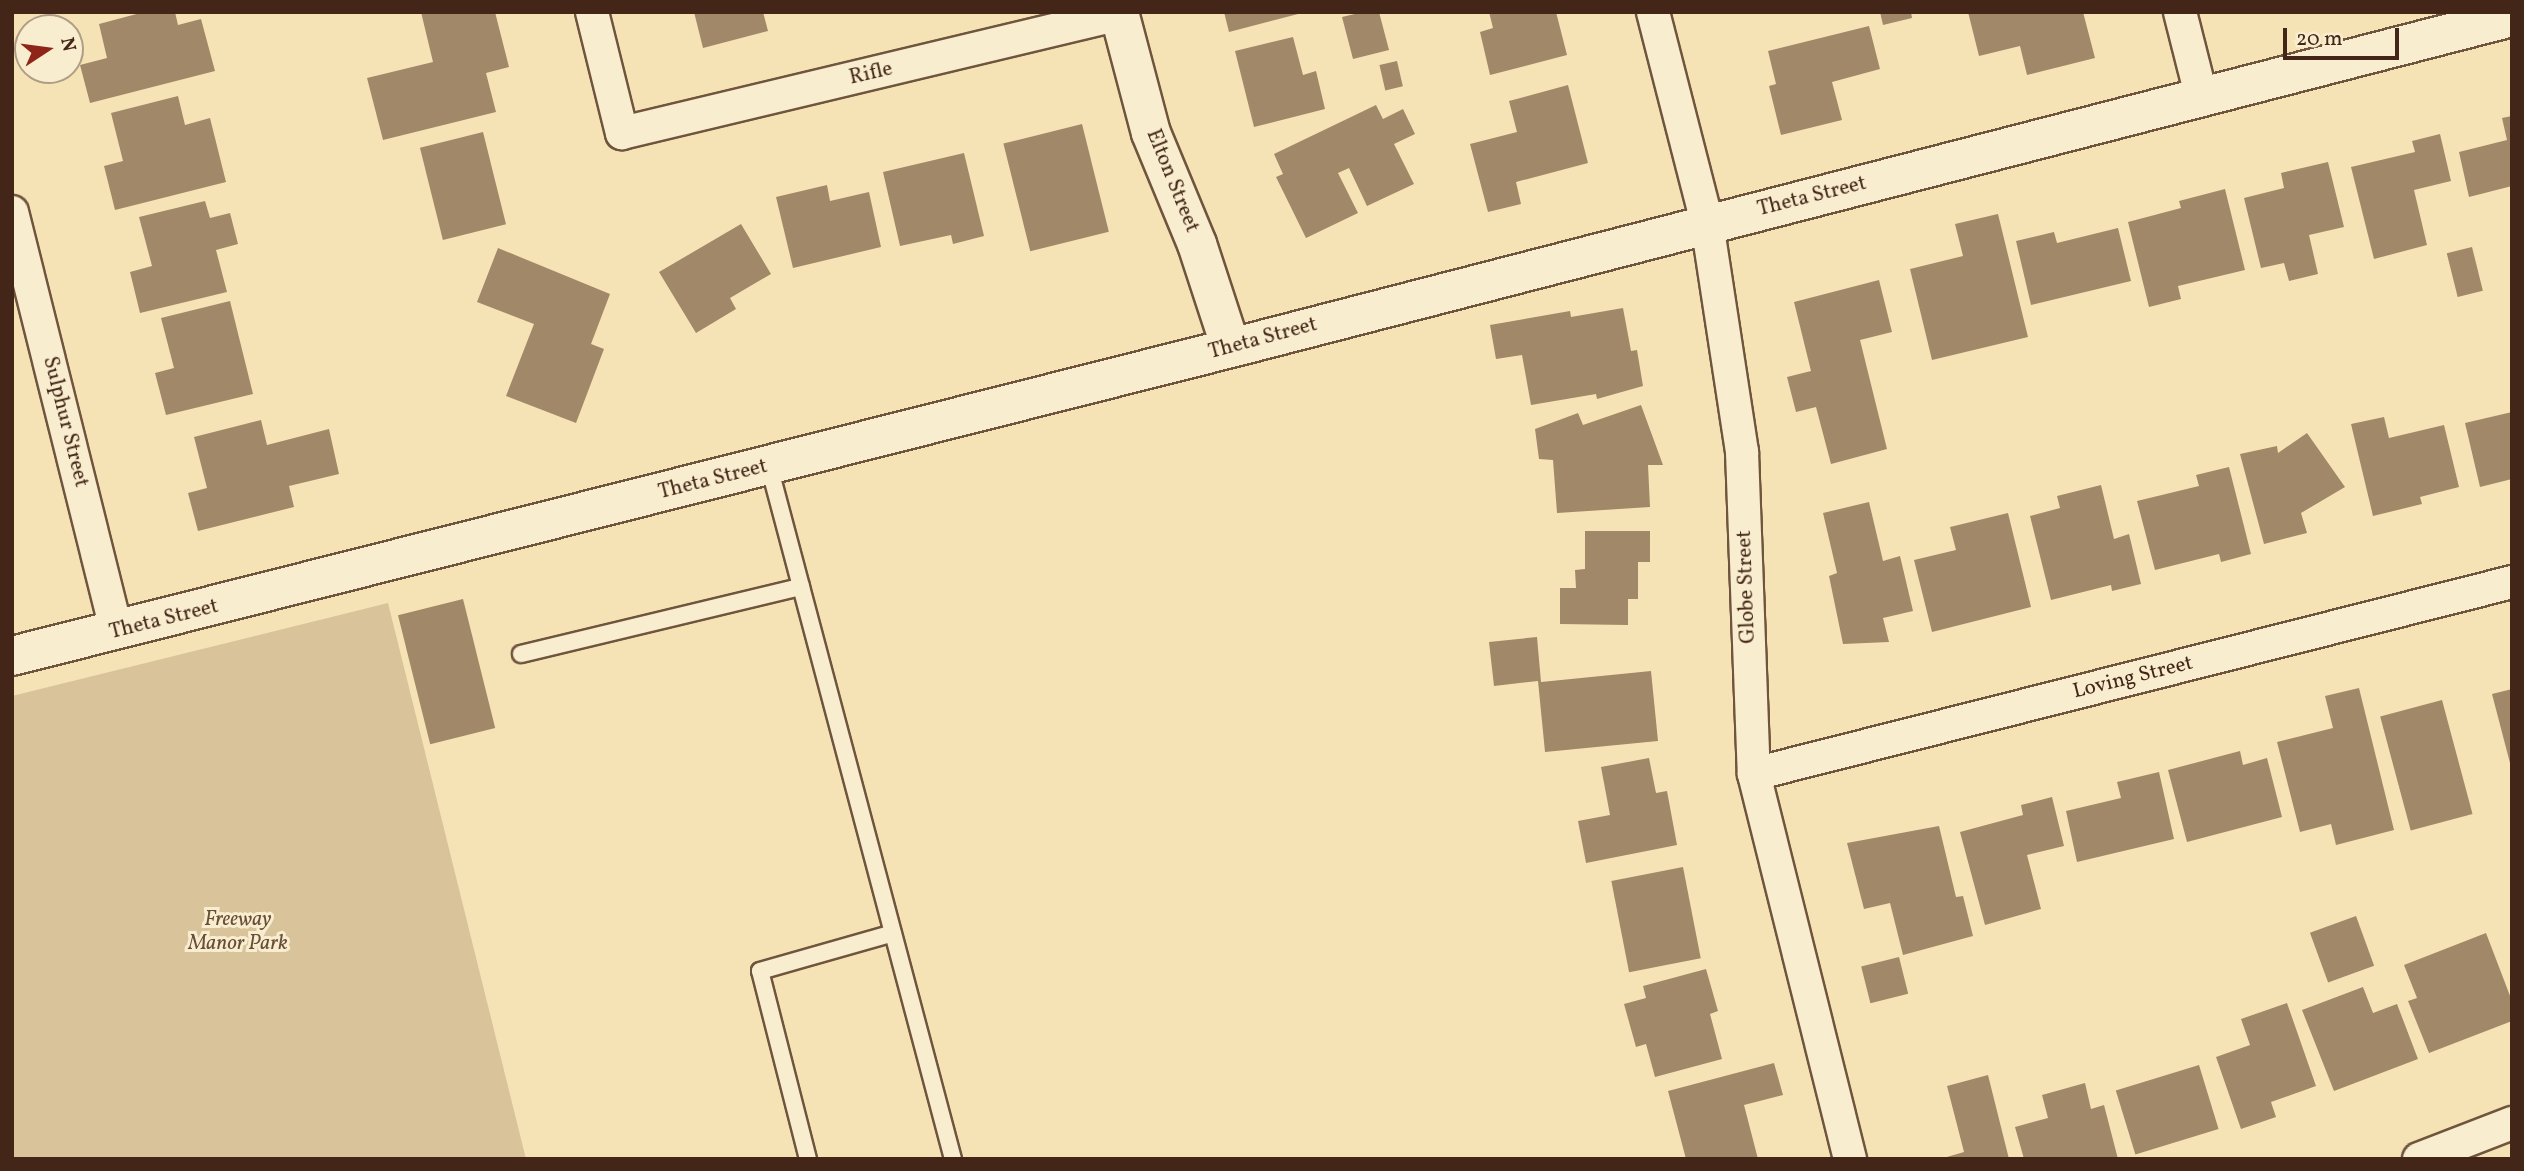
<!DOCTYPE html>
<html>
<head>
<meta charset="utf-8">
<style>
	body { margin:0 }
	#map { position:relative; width:2524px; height:1171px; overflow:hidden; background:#f6e3b5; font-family:Vollkorn,serif }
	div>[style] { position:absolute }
	.green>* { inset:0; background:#d8c39a }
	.building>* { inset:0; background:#a08869; transform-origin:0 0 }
	.roads { filter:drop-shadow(2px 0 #70553e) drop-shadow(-2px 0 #70553e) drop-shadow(0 2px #70553e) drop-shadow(0 -2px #70553e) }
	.service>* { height:16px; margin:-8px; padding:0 8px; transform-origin:8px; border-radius:8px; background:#f9edcf }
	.minor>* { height:32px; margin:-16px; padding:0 16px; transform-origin:16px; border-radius:16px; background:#f9edcf }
	.tertiary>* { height:38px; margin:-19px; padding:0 19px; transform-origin:19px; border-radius:19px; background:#f9edcf }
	span { translate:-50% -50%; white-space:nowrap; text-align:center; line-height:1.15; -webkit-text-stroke:6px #f9edcf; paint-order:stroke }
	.street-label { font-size:21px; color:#432617 }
	.park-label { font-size:21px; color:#684d38; font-style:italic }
	.frame { position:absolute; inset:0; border:14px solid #432617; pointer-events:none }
	.north { position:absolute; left:14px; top:14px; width:70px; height:70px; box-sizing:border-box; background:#f9edcf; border:2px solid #b09d85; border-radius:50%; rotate:77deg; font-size:19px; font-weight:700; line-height:28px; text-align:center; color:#432617 }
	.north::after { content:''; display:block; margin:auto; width:24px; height:32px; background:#8f2418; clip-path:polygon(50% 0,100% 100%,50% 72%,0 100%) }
	.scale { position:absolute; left:2283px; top:28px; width:116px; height:32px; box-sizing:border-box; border:4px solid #432617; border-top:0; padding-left:9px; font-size:21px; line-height:24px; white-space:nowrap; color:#432617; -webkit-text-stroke:5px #f9edcf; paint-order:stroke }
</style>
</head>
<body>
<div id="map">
	<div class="green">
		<div style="clip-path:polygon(388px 603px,526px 1159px,12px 1159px,12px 696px)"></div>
	</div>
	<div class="building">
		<div style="clip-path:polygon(144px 12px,175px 12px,178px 25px,201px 19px,215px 71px,90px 103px,80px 65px,107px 58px,99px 24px)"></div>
		<div style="clip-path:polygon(421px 12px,495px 12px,509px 67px,486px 73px,496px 112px,383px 140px,367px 78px,433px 62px)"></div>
		<div style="clip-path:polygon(694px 12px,763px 12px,768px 31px,703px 48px)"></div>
		<div style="clip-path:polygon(1224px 12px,1302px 12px,1302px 13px,1229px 32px)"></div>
		<div style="clip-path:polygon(1363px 12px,1379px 12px,1389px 50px,1353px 59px,1342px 17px)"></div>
		<div style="clip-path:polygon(1489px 12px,1556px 12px,1567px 55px,1490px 75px,1480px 32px,1493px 28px)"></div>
		<div style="clip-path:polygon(1880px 12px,1911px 12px,1912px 18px,1883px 25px)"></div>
		<div style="clip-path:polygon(1968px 12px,2083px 12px,2095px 58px,2027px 75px,2020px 46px,1979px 56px)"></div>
		<div style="clip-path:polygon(1869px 26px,1880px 69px,1832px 82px,1842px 120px,1781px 135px,1769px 86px,1776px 84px,1768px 51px)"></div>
		<div style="clip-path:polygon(1293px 37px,1303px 75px,1316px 71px,1325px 109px,1254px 127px,1235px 51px)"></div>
		<div style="left:1397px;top:61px;width:26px;height:18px;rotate:77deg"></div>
		<div style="clip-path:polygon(1568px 85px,1588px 163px,1516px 182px,1521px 204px,1488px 212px,1470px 144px,1517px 132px,1509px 101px)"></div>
		<div style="clip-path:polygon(178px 96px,185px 125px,210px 118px,226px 182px,115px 210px,104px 166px,123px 161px,111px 113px)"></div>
		<div style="clip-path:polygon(1376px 105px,1383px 119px,1403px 109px,1415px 134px,1394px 144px,1414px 184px,1367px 206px,1349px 168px,1338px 173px,1358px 213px,1306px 238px,1276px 177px,1283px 174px,1274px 154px)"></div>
		<div style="clip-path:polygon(2512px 116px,2512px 186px,2469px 197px,2459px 152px,2507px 140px,2502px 118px)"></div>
		<div style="left:1082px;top:124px;width:111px;height:81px;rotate:76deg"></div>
		<div style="left:483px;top:132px;width:95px;height:65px;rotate:76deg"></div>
		<div style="clip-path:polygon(2440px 134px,2451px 181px,2414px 190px,2427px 245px,2374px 259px,2351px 167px,2415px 152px,2412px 141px)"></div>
		<div style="clip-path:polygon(964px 153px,984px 236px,953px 244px,951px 235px,900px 246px,883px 172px)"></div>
		<div style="clip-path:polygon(2328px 162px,2344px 227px,2309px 235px,2318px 274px,2289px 281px,2284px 263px,2261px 268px,2244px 198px,2284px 188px,2281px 173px)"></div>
		<div style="clip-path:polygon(827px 185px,830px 201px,869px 192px,881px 247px,793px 268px,776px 197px)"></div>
		<div style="clip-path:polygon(2225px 189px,2245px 270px,2178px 286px,2181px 299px,2149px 307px,2128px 222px,2181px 208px,2179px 201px)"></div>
		<div style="clip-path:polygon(205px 201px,210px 218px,230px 213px,238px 244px,216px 250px,227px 292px,140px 313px,130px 272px,152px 266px,139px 217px)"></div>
		<div style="clip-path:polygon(1998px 214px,2028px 337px,1932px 360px,1910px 269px,1963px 256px,1955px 224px)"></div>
		<div style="clip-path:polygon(741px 224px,771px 274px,730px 298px,736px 309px,696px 333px,659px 272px)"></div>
		<div style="clip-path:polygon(2118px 228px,2131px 281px,2031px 305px,2016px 241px,2054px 232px,2057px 243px)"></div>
		<div style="left:2472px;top:247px;width:45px;height:26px;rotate:76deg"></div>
		<div style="clip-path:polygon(498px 248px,610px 294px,591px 344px,604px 349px,576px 423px,506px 396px,534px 324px,477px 302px)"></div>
		<div style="clip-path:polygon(1879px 280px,1892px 332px,1860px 340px,1887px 449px,1831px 464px,1816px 407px,1796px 412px,1787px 377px,1811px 371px,1794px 302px)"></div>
		<div style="clip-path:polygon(230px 301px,253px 394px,166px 415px,155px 373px,174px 368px,161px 318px)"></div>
		<div style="clip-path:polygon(1623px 308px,1631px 351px,1637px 350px,1643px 386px,1597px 399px,1596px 394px,1531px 405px,1522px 355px,1496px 359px,1490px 325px,1570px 311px,1571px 317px)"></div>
		<div style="clip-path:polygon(1641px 405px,1663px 465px,1648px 465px,1650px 507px,1557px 513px,1553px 460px,1539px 459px,1535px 429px,1578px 413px,1583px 425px)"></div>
		<div style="clip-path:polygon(2512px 412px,2512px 479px,2480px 487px,2465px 423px)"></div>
		<div style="clip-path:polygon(2384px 417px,2389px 438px,2444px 425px,2459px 487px,2420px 497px,2422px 504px,2373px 516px,2351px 424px)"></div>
		<div style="clip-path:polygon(261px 420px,267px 445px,329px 429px,339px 474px,289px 486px,294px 507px,198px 531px,188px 493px,207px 488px,194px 437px)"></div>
		<div style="clip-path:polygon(2307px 433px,2345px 487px,2301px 513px,2307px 533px,2264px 544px,2240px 454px,2277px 446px,2278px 453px)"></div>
		<div style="clip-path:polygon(2229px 467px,2251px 554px,2221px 562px,2219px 554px,2155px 570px,2137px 501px,2199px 486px,2196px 475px)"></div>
		<div style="clip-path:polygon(2101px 485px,2114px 539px,2129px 534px,2141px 584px,2112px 591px,2111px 585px,2051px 600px,2030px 516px,2060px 508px,2057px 496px)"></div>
		<div style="clip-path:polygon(1869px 502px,1883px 561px,1900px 556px,1913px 611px,1883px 618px,1889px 642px,1843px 644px,1829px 576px,1837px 573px,1823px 513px)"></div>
		<div style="clip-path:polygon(2008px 513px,2031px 607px,1932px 632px,1914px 560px,1956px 550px,1950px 527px)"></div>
		<div style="clip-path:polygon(1585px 531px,1650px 531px,1650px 562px,1638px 562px,1638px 599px,1628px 599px,1628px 625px,1560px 624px,1560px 588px,1576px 588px,1575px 570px,1585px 569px)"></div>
		<div style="left:463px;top:599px;width:133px;height:67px;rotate:76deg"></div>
		<div style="clip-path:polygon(1537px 637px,1541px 682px,1651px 671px,1658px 741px,1545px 752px,1538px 681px,1494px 686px,1489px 642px)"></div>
		<div style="clip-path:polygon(2359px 688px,2394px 830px,2336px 845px,2331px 824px,2300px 832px,2277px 742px,2333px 728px,2325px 696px)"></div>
		<div style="clip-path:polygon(2512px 689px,2512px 766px,2511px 767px,2492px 694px)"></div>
		<div style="left:2442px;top:700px;width:118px;height:64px;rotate:75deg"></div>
		<div style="clip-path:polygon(2240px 751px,2243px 765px,2267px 758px,2282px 817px,2187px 842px,2168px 770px)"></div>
		<div style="clip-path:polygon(1649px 758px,1656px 793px,1667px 791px,1677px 845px,1586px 863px,1578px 821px,1610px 815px,1601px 767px)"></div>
		<div style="clip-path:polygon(2159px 772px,2174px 839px,2077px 862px,2066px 811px,2121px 798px,2117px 782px)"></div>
		<div style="clip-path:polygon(2052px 797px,2064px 846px,2027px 855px,2041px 909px,1985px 925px,1960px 832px,2023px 815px,2021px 805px)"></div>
		<div style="clip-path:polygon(1939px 826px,1956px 897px,1963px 896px,1973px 936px,1903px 955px,1890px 903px,1864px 909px,1847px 843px)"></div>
		<div style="left:1683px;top:867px;width:93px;height:73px;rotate:79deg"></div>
		<div style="left:2356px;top:916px;width:53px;height:49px;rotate:70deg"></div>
		<div style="clip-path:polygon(2486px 933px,2512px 1001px,2512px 1021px,2429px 1053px,2408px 1001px,2417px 998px,2404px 965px)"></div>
		<div style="left:1899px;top:957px;width:38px;height:39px;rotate:76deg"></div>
		<div style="clip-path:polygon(1706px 969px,1718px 1011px,1710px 1014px,1722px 1059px,1655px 1077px,1646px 1044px,1636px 1047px,1624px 1004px,1646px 998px,1643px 986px)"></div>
		<div style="clip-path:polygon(2363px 987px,2373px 1013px,2397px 1004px,2418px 1059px,2334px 1091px,2302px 1010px)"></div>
		<div style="clip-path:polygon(2287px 1003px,2316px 1086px,2271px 1102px,2276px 1117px,2241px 1129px,2216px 1057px,2250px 1045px,2241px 1019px)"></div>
		<div style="clip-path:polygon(1774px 1063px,1783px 1095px,1744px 1105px,1758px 1159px,1686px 1159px,1668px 1091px)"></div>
		<div style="left:2199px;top:1065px;width:67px;height:87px;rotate:73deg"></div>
		<div style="clip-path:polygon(1988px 1075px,2009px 1159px,1940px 1159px,1964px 1152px,1947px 1086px)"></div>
		<div style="clip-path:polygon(2085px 1083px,2091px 1109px,2104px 1105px,2118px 1159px,2024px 1159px,2015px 1127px,2048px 1118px,2042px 1095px)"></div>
	</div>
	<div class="roads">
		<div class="service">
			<div style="left:769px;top:466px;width:717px;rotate:75.13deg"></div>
			<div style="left:521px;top:654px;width:288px;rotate:-13.5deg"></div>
			<div style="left:808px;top:1159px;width:194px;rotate:-104.3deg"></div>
			<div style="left:760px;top:971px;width:138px;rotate:-15.9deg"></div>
		</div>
		<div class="minor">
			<div style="left:592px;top:12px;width:125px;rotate:76.1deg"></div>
			<div style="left:622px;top:133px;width:512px;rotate:-13.44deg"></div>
			<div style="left:1653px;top:12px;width:218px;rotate:75.6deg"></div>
			<div style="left:1707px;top:223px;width:232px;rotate:81.3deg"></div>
			<div style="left:1742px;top:452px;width:322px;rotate:87.9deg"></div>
			<div style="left:1754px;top:774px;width:397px;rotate:76deg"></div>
			<div style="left:2180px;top:12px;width:90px;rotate:75.8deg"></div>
			<div style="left:12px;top:212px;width:433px;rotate:76deg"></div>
			<div style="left:1754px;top:774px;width:782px;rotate:-14.21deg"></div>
			<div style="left:2419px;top:1159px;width:100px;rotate:-21.2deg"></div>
		</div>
		<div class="tertiary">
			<div style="left:1119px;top:12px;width:125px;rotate:75.2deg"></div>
			<div style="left:1151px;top:133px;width:120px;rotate:67.5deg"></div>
			<div style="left:1197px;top:244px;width:109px;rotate:71.9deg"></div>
			<div style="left:12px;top:656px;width:1257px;rotate:-14.18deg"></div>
			<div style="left:1231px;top:348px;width:1323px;rotate:-14.49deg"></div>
		</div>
	</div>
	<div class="street-label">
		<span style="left:871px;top:74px;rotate:-13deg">Rifle</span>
		<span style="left:1172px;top:181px;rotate:68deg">Elton Street</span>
		<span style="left:1812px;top:197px;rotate:-14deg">Theta Street</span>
		<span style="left:1263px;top:339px;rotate:-15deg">Theta Street</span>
		<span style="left:65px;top:422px;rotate:76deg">Sulphur Street</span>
		<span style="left:713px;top:480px;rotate:-14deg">Theta Street</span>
		<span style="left:1747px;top:587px;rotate:-92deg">Globe Street</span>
		<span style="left:164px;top:620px;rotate:-14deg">Theta Street</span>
		<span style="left:2133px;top:678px;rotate:-14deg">Loving Street</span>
	</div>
	<div class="park-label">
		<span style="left:238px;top:932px">Freeway<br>Manor Park</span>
	</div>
	<div class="frame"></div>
	<div class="north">N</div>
	<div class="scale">20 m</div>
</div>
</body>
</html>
